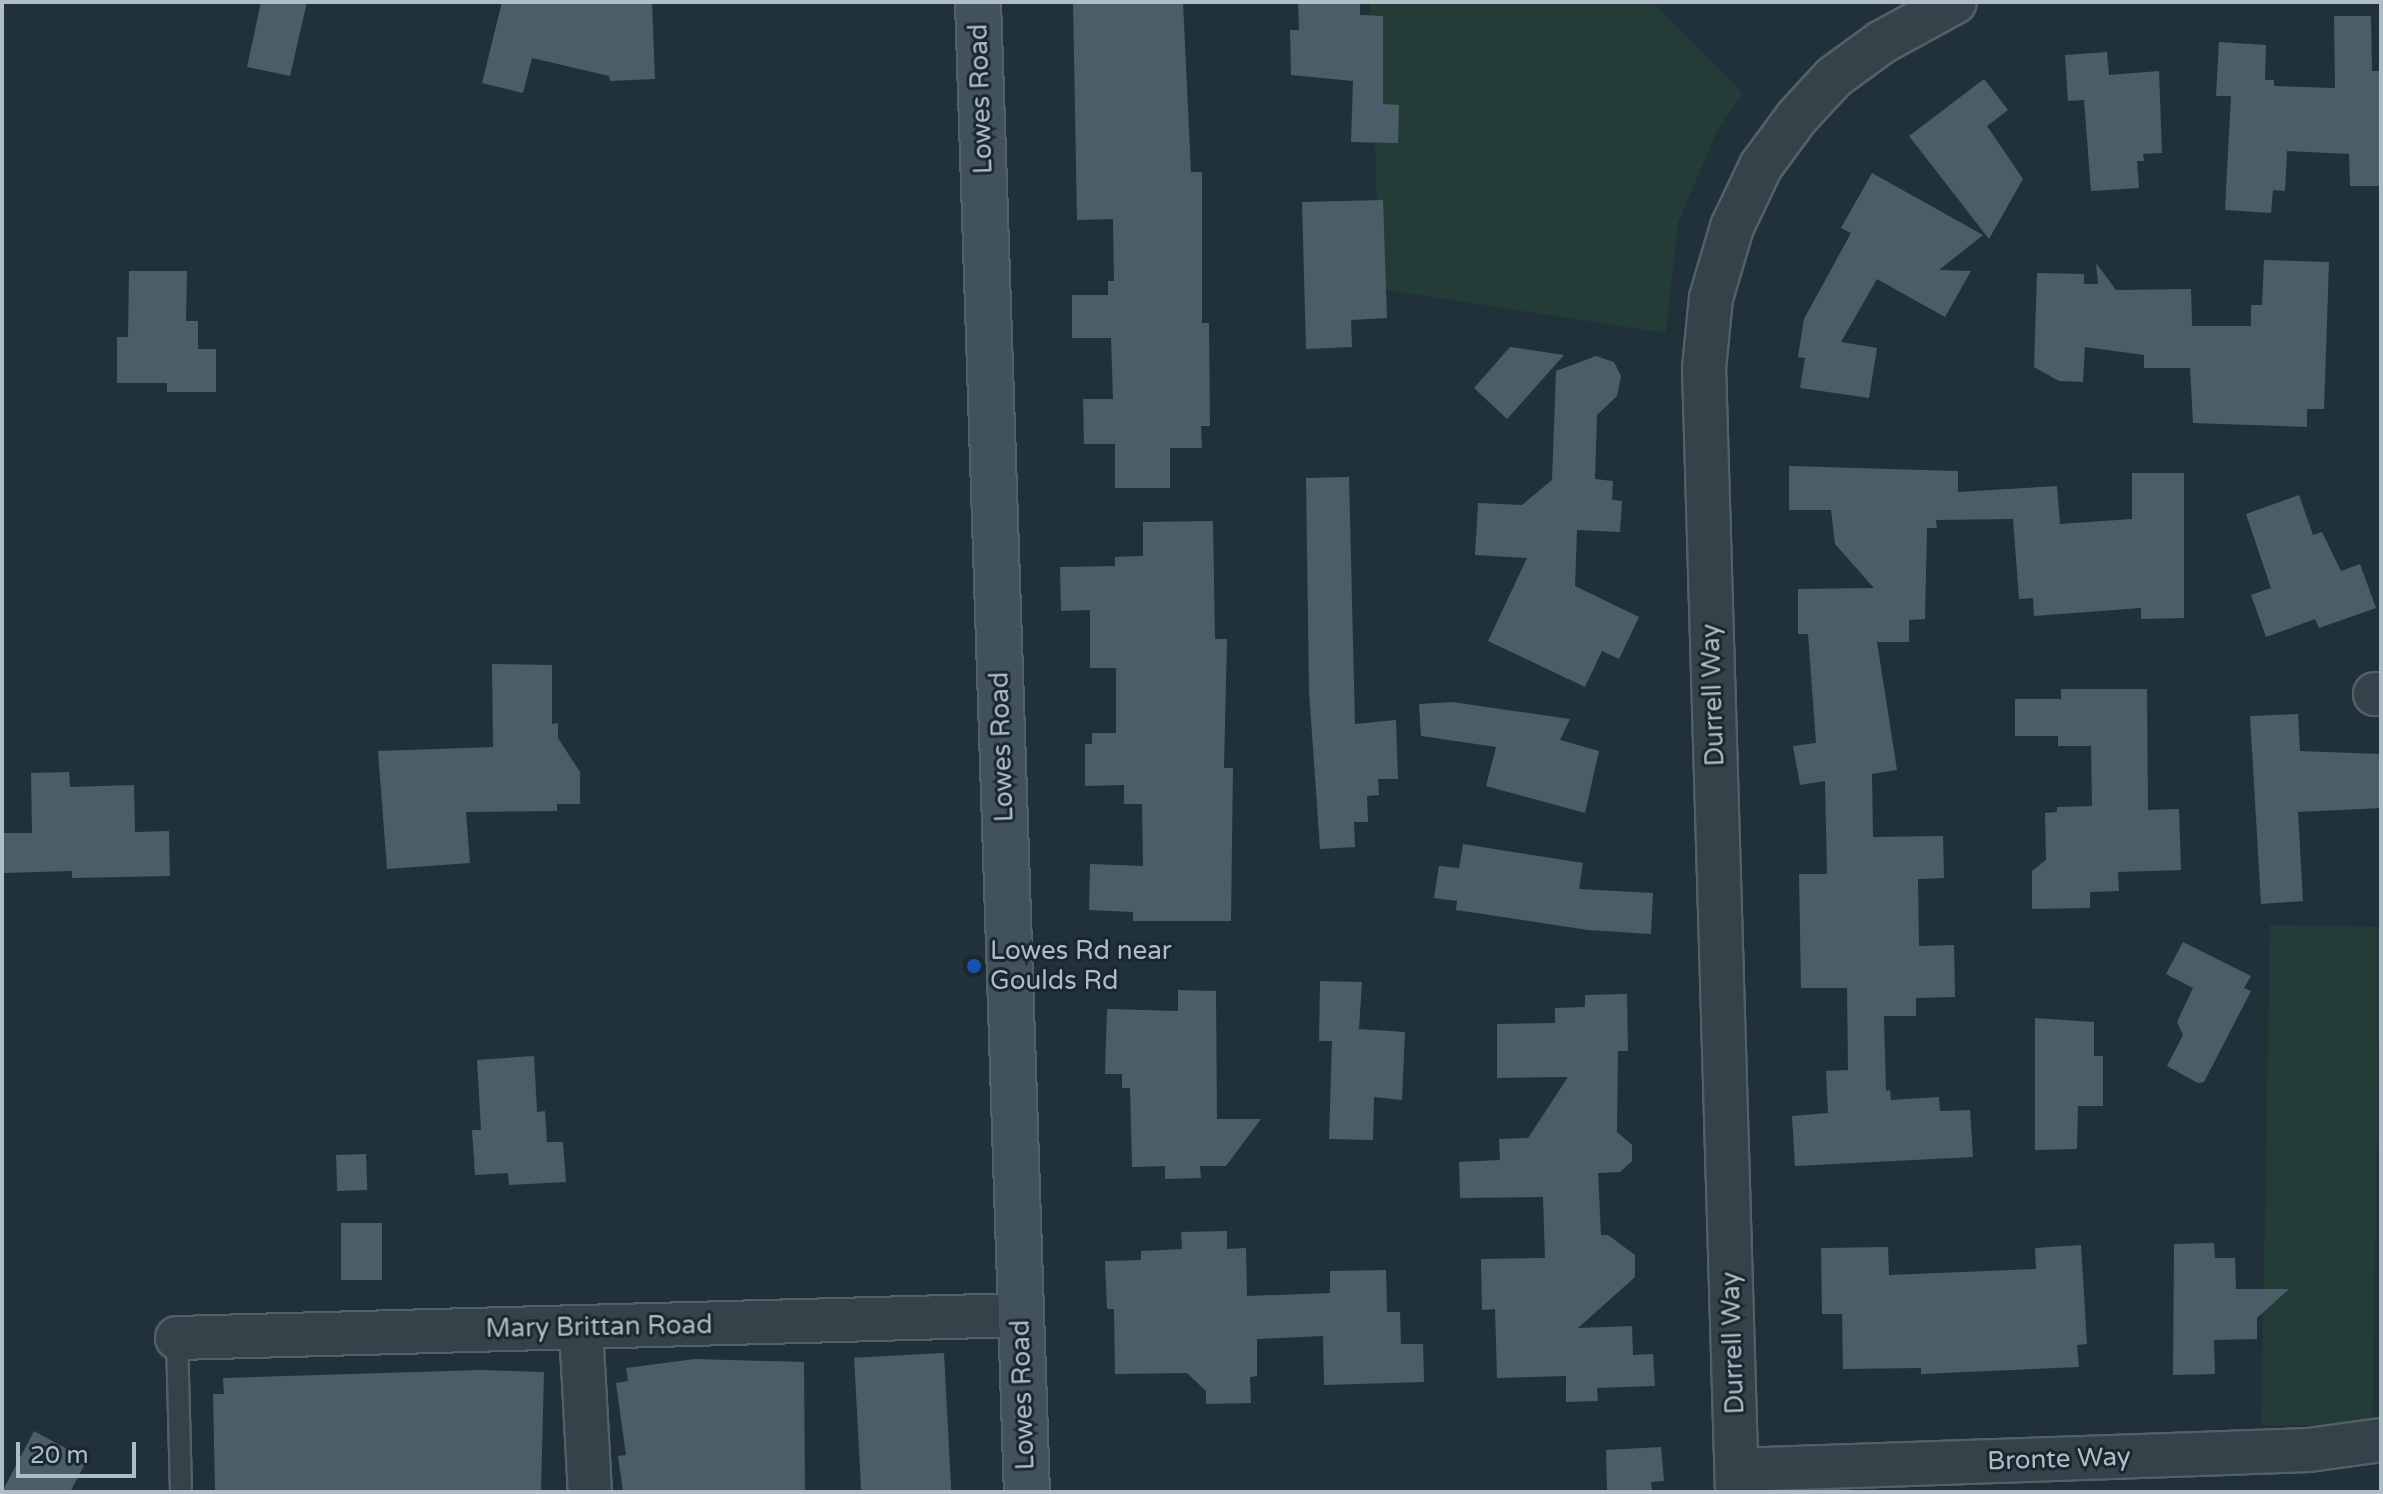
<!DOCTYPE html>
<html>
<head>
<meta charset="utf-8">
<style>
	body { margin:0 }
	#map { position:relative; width:2383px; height:1494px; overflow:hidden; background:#203139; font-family:"Varela Round",sans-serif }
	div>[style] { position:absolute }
	.green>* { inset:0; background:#233c38; transform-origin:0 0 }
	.building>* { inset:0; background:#4b5e68; transform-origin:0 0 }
	.roads { filter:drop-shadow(2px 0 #526067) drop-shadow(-2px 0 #526067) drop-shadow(0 2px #526067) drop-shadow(0 -2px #526067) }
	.service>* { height:20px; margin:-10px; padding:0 10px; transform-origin:10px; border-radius:10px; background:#344249 }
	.minor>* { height:42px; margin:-21px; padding:0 21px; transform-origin:21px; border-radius:21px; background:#344249 }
	.secondary>* { height:44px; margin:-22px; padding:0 22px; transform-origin:22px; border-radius:22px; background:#42525d }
	.dots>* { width:22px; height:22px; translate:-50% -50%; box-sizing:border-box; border:4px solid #19272e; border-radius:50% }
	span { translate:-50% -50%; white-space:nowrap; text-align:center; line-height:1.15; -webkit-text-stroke:6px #19272e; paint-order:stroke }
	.street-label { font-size:26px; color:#afbdc6 }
	.poi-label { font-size:26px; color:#afbdc6 }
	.left { translate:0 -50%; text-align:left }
	.frame { position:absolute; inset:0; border:4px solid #afbdc6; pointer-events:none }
	.scale { position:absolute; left:16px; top:1442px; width:120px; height:36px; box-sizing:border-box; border:4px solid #afbdc6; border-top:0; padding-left:10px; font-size:24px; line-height:28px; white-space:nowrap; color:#afbdc6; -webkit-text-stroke:6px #19272e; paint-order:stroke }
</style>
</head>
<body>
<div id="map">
	<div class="green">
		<div style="clip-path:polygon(1370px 2px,1652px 2px,1743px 93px,1718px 129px,1678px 223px,1666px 333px,1380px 289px)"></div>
		<div style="left:2270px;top:925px;width:111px;height:500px;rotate:1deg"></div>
	</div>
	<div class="building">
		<div style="clip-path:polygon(261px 2px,307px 2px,290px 76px,247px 67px)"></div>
		<div style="clip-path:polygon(502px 2px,652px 2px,655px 79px,610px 81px,609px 76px,532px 58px,523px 93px,482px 83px)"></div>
		<div style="clip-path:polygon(1073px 2px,1183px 2px,1191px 172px,1202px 172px,1202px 323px,1209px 323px,1210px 426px,1201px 426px,1202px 448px,1170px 448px,1170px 488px,1115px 488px,1115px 444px,1084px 444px,1083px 399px,1113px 399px,1111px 338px,1072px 338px,1072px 295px,1108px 295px,1108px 281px,1114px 281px,1113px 219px,1077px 220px)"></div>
		<div style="clip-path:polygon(1298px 2px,1360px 2px,1360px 15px,1383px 16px,1383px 104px,1399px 105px,1398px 143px,1351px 142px,1353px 81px,1291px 75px,1290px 30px,1299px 30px)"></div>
		<div style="clip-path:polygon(2334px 16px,2371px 16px,2372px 71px,2381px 71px,2381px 186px,2350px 186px,2349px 154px,2287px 151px,2285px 191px,2273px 190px,2271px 213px,2225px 210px,2231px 96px,2216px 96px,2219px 42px,2266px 45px,2265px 80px,2274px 80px,2274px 86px,2335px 88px)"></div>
		<div style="clip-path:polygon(2107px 52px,2109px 75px,2159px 71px,2162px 153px,2143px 154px,2144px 161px,2137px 161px,2139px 188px,2091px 191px,2084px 100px,2068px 101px,2065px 55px)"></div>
		<div style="clip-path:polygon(1984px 79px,2008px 110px,1987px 126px,2023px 179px,1989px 239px,1909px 136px)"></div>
		<div style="clip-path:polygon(1872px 173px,1983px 235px,1939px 270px,1971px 271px,1945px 317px,1877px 279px,1841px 342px,1877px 348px,1869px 398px,1800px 388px,1805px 358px,1798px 357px,1804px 319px,1851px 233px,1841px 228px)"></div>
		<div style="clip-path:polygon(1383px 200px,1387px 318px,1351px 320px,1352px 347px,1306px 349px,1302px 202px)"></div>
		<div style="clip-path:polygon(2264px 260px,2329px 262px,2324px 409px,2307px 409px,2307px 427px,2193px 423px,2190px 368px,2144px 368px,2144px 355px,2085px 347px,2083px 382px,2059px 381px,2034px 367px,2037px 273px,2084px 274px,2084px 284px,2098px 284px,2096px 263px,2116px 290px,2191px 289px,2192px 326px,2251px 326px,2251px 305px,2262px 305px)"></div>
		<div style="clip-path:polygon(129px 271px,187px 271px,186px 321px,198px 321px,198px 349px,216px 349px,216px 392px,167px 392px,167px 383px,117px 383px,117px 337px,128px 337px)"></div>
		<div style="clip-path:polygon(1510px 347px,1564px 355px,1507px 419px,1474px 388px)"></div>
		<div style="clip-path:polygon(1596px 356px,1614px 362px,1621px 376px,1617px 396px,1597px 415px,1595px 479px,1613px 481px,1612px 500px,1622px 501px,1620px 532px,1577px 530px,1575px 586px,1639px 617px,1619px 659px,1602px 651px,1585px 687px,1488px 641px,1527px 558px,1475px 555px,1478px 503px,1522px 505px,1552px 480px,1556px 371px)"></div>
		<div style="clip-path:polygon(1789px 466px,1958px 471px,1958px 492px,2057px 486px,2060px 524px,2132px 519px,2132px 473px,2184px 473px,2184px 618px,2141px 619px,2141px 608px,2034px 616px,2033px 598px,2019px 599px,2013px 519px,1936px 520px,1937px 528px,1927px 528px,1925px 619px,1909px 620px,1909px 642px,1877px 642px,1897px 770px,1872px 774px,1873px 837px,1943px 836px,1944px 878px,1918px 879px,1919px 946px,1954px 945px,1955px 997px,1916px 998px,1916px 1016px,1884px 1016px,1886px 1091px,1890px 1090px,1891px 1100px,1939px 1097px,1940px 1111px,1970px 1110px,1973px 1157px,1795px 1166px,1792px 1116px,1828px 1113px,1826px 1071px,1848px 1070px,1847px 988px,1801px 988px,1799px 874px,1827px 874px,1825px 781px,1800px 785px,1793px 746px,1816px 743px,1808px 634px,1798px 634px,1798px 589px,1874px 588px,1835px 544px,1831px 510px,1789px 510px)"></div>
		<div style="clip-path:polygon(1349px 477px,1355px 724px,1396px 720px,1398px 779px,1378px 779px,1379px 795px,1367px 796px,1368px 822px,1354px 822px,1355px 847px,1320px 849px,1309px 691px,1306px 478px)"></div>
		<div style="clip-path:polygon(2299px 495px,2313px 535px,2322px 532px,2341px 571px,2360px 564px,2376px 608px,2319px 628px,2315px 619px,2266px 637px,2251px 595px,2271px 588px,2246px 514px)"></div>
		<div style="clip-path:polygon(1213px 521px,1215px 639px,1227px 639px,1224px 768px,1233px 768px,1231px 921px,1133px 921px,1133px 912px,1089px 910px,1090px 864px,1143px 866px,1142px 804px,1124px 804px,1124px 785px,1085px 786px,1085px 744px,1092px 744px,1092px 733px,1116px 733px,1116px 668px,1090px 668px,1090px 610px,1061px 611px,1060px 567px,1115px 566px,1115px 557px,1143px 556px,1143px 522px)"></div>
		<div style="clip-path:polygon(492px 664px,552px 665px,552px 724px,558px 723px,558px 738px,580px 772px,580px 804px,557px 804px,557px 811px,466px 812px,470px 863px,387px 869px,378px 751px,493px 747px)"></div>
		<div style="clip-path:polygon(2061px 689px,2147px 689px,2148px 810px,2179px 809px,2181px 870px,2118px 872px,2119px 891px,2090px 892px,2090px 908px,2032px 909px,2032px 871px,2046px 860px,2045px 813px,2057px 812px,2057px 807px,2092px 806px,2091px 746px,2058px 746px,2058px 736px,2015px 736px,2015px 699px,2061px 699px)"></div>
		<div style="clip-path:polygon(1452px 702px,1570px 719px,1560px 740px,1599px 751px,1585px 813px,1486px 786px,1496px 747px,1421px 736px,1419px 704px)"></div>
		<div style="clip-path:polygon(2298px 714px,2300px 751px,2381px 754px,2381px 808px,2298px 812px,2303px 901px,2261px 904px,2250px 716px)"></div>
		<div style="clip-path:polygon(69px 772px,70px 787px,134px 785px,135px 832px,169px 831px,170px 876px,72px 878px,72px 871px,3px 873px,2px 833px,32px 833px,31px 773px)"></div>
		<div style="clip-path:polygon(1463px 844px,1583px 863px,1579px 889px,1653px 893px,1651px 934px,1588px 930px,1456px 910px,1457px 901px,1434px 898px,1439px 866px,1459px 868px)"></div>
		<div style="clip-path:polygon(2183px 942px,2251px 976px,2244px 988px,2251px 991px,2204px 1082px,2198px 1083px,2167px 1066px,2183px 1035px,2177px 1022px,2193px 988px,2166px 974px)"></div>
		<div style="clip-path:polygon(1320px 981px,1362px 982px,1359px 1029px,1405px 1032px,1402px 1100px,1374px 1097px,1373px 1140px,1329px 1139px,1332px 1041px,1319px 1041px)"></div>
		<div style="clip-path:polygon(1178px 990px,1216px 991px,1217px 1119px,1261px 1119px,1226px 1166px,1200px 1166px,1201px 1178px,1165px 1179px,1165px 1166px,1132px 1167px,1130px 1088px,1122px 1088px,1122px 1074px,1105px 1074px,1107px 1009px,1178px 1011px)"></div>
		<div style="clip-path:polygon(1627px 994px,1628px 1051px,1618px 1051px,1617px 1132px,1632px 1145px,1632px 1161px,1620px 1172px,1598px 1173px,1601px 1235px,1608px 1235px,1635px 1255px,1635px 1277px,1578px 1328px,1632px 1326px,1633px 1355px,1653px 1354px,1655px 1386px,1597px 1388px,1598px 1401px,1566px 1402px,1566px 1376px,1497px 1378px,1495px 1309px,1482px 1310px,1481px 1259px,1545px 1258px,1543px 1197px,1460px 1198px,1459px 1162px,1500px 1160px,1499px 1139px,1528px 1138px,1568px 1077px,1497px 1078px,1497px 1024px,1555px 1023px,1555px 1008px,1585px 1007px,1585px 995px)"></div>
		<div style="clip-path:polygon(2035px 1018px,2094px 1022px,2094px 1056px,2103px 1056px,2103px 1106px,2078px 1106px,2077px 1149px,2035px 1150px)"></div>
		<div style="clip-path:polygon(534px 1056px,537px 1112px,545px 1111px,547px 1142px,563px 1142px,566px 1182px,509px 1185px,508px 1173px,475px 1175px,472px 1130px,481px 1130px,477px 1060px)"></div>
		<div style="left:366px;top:1154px;width:36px;height:30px;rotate:88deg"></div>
		<div style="left:341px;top:1223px;width:41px;height:57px"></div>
		<div style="clip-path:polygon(1227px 1231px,1227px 1249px,1246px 1248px,1247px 1296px,1330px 1293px,1330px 1271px,1386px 1270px,1387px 1312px,1400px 1312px,1401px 1344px,1423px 1344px,1424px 1382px,1324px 1385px,1323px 1336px,1257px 1339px,1257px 1376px,1250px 1377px,1251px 1403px,1206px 1404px,1206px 1391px,1187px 1373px,1115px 1374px,1114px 1309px,1107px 1309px,1105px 1261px,1141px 1260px,1141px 1251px,1182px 1249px,1181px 1232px)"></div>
		<div style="clip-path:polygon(2214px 1243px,2215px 1258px,2235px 1258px,2236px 1289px,2289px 1289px,2257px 1318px,2257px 1339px,2214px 1340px,2215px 1374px,2173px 1375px,2174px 1244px)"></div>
		<div style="clip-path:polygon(2081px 1245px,2087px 1344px,2077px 1345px,2079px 1367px,1921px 1374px,1921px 1368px,1843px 1369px,1842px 1314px,1822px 1314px,1821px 1248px,1888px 1247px,1889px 1275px,2036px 1269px,2035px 1248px)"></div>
		<div style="left:944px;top:1353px;width:139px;height:90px;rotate:87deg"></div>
		<div style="clip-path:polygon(695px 1359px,804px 1362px,805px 1492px,623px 1492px,618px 1456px,626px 1455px,616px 1383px,628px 1381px,626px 1368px)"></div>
		<div style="clip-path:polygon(481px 1370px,544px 1372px,541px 1492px,215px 1492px,213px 1394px,224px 1394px,223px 1378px)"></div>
		<div style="clip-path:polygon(34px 1431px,87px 1460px,70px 1492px,2px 1492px)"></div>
		<div style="clip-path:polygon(1661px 1447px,1664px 1481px,1651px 1482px,1652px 1492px,1607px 1492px,1606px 1450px)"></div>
	</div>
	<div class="roads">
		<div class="service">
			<div style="left:177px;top:1338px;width:154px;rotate:88.5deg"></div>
		</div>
		<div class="minor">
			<div style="left:2375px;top:694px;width:6px"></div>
			<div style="left:581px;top:1328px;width:164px;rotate:86.9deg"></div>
			<div style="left:177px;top:1338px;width:844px;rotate:-1.56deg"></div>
			<div style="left:1737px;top:1470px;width:572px;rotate:-2deg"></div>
			<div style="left:2309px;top:1450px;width:73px;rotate:-7.9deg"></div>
			<div style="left:1737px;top:1492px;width:1124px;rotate:-91.68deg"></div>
			<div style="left:1704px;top:368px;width:70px;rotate:-84.3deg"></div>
			<div style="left:1711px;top:298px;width:74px;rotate:-73.5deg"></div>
			<div style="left:1732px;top:227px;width:68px;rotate:-64.6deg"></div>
			<div style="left:1761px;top:166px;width:61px;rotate:-53.7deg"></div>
			<div style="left:1797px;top:117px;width:54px;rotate:-47.2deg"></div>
			<div style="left:1834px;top:77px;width:59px;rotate:-36.1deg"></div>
			<div style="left:1882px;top:42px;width:83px;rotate:-28.7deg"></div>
		</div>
		<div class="secondary">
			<div style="left:978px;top:2px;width:1491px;rotate:88.12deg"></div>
		</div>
	</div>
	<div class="dots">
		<div style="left:974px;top:966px;background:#1a4fb4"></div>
	</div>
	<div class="street-label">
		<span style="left:981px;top:99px;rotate:-92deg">Lowes Road</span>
		<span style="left:1713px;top:695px;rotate:-92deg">Durrell Way</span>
		<span style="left:1002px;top:747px;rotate:-92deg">Lowes Road</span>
		<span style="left:599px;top:1327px;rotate:-1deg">Mary Brittan Road</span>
		<span style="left:1733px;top:1343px;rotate:-92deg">Durrell Way</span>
		<span style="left:1023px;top:1395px;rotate:-92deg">Lowes Road</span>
		<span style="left:2059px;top:1459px;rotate:-2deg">Bronte Way</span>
	</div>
	<div class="poi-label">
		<span class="left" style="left:990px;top:966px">Lowes Rd near<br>Goulds Rd</span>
	</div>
	<div class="frame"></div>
	<div class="scale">20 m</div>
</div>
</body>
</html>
